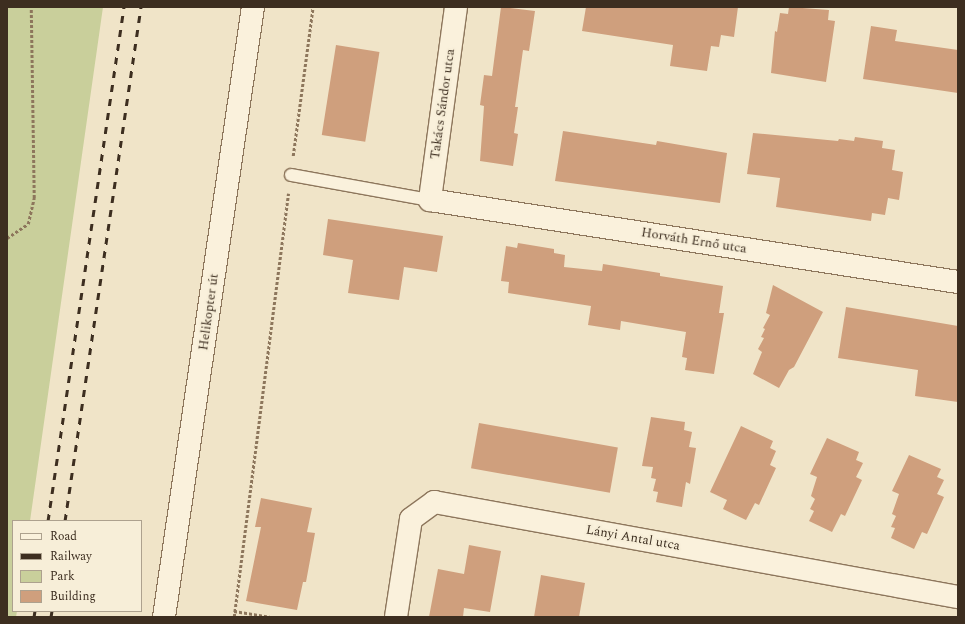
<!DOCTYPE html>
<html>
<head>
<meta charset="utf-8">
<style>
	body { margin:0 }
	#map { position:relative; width:965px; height:624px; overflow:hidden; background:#f0e4c8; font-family:Spectral,serif }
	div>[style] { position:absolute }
	.green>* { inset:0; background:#c9cf9b }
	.building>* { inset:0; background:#cf9f7d; transform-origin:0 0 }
	.path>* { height:2.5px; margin-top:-1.25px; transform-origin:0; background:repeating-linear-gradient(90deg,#8d765c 0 3px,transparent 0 5px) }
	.roads { filter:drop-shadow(1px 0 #8d765c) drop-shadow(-1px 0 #8d765c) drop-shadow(0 1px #8d765c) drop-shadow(0 -1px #8d765c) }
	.lane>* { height:12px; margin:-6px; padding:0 6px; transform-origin:6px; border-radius:6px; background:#faf1dc }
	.street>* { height:22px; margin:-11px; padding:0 11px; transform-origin:11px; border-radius:11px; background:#faf1dc }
	.secondary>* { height:22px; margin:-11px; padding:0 11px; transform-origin:11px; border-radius:11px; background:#faf1dc }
	.rail>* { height:3px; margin-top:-1.5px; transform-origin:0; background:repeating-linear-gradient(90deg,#3d2e20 0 7px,transparent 0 14px) }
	span { translate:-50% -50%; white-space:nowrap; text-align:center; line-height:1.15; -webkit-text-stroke:4px #f7eed8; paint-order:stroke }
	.street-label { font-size:13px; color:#3d2e20 }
	.frame { position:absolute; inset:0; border:8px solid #3d2e20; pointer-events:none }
	.legend { position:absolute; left:12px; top:520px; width:130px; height:92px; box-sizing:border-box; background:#f7eed8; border:1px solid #ada18e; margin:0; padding:5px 7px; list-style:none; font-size:12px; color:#3d2e20 }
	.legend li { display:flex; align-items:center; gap:8px; height:20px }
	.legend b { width:20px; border:1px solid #ada18e }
</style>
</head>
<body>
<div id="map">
	<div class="green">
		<div style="clip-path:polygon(7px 7px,103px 7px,30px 521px,13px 521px,13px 611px,17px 611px,16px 617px,7px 617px)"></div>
	</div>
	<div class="building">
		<div style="clip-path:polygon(501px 7px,535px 11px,529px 51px,523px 50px,515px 107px,518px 107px,514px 133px,518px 134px,513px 166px,480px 161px,484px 106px,480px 105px,484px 75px,492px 76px)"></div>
		<div style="clip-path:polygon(586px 7px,738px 7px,734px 37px,721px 35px,719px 47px,711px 46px,707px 71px,670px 66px,673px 45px,582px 31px)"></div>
		<div style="clip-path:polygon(789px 7px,829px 10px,828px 20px,835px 21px,826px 82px,771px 73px,775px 31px,777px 32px,780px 13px,788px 14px)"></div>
		<div style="clip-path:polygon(871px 26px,897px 30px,895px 41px,958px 50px,958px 93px,863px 79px)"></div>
		<div style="left:336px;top:45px;width:44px;height:91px;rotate:9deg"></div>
		<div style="clip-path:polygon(563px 131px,656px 145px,657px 141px,727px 153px,720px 203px,555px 181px)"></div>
		<div style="clip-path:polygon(753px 133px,838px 141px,839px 139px,854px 141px,855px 137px,883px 141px,882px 148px,895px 150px,892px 170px,903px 172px,899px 200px,888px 198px,885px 215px,872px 213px,871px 221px,776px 207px,780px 178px,747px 174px)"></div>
		<div style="clip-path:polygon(328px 219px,443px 236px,437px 272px,404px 267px,399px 300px,348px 293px,353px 260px,323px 255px)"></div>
		<div style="clip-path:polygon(518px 243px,554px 249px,554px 253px,565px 255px,564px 267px,602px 271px,603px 264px,660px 273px,660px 276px,723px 286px,719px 313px,724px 313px,714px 374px,685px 370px,687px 358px,682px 357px,686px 332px,621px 321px,620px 330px,588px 325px,591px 306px,508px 293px,509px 282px,501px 281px,506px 246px,517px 248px)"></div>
		<div style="clip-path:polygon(773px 285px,823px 312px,794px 367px,789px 370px,779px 388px,753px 374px,762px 352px,758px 349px,764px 338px,761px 337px,765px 329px,763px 328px,770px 315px,766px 313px)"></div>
		<div style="clip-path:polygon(846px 307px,958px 326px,958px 402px,915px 396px,918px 370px,838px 358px)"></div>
		<div style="clip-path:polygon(651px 417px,685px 422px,684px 430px,692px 432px,689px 447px,696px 448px,690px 484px,686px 482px,682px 507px,656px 502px,658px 492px,653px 491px,656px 479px,651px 478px,653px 467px,642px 466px)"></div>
		<div style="left:479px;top:423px;width:141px;height:46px;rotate:10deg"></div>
		<div style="clip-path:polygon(741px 426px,773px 441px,770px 448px,776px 451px,770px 465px,776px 468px,759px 505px,755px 503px,746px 520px,723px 509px,727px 500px,710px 492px)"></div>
		<div style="clip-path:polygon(827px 438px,859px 452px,856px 460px,863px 463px,856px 477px,862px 480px,845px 516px,841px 514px,832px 532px,809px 521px,814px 511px,810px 509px,815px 499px,811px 496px,817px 477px,810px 474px)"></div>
		<div style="clip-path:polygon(909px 455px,941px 469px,937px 477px,944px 480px,937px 494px,944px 497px,927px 534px,922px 532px,914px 549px,891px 538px,895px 528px,891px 527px,896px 516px,892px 514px,899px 494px,892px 491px)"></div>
		<div style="clip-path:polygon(261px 498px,312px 508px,307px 532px,315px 533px,306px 582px,303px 582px,297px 610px,246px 601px,261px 527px,255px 527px)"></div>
		<div style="clip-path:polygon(469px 545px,501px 551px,490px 612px,464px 608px,463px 617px,429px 617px,438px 569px,464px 574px)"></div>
		<div style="clip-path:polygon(541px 575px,585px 583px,579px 617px,534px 617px)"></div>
	</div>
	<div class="path">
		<div style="left:293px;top:156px;width:150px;rotate:-82.4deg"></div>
		<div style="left:7px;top:238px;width:25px;rotate:-34deg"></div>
		<div style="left:28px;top:224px;width:27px;rotate:-77deg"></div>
		<div style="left:34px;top:198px;width:191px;rotate:-90.9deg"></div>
		<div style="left:234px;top:611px;width:36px;rotate:9deg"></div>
		<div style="left:234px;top:617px;width:427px;rotate:-82.7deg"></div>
	</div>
	<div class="roads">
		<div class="lane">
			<div style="left:291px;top:175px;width:141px;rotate:10.2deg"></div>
		</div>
		<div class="street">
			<div style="left:456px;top:7px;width:195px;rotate:97.7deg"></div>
			<div style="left:430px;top:200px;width:534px;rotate:8.83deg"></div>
			<div style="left:396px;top:617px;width:99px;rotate:-81.3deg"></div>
			<div style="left:411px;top:519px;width:29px;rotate:-36deg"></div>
			<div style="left:434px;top:502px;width:533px;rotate:10.28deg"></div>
		</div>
		<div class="secondary">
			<div style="left:164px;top:617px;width:616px;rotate:-81.7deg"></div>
		</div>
	</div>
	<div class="rail">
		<div style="left:48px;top:521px;width:520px;rotate:-81.59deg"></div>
		<div style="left:65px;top:521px;width:520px;rotate:-81.59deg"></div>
		<div style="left:34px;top:617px;width:6px;rotate:-81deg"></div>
		<div style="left:51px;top:617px;width:6px;rotate:-81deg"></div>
	</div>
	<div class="street-label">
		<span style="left:443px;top:104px;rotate:-82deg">Takács Sándor utca</span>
		<span style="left:694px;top:241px;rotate:9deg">Horváth Ernő utca</span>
		<span style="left:209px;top:312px;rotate:-82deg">Helikopter út</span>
		<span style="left:633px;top:538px;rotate:10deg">Lányi Antal utca</span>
	</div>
	<div class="frame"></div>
	<ul class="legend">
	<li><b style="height:5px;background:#faf1dc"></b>Road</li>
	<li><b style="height:5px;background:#3d2e20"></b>Railway</li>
	<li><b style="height:11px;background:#c9cf9b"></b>Park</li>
	<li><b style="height:11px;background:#cf9f7d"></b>Building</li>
	</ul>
</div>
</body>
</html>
